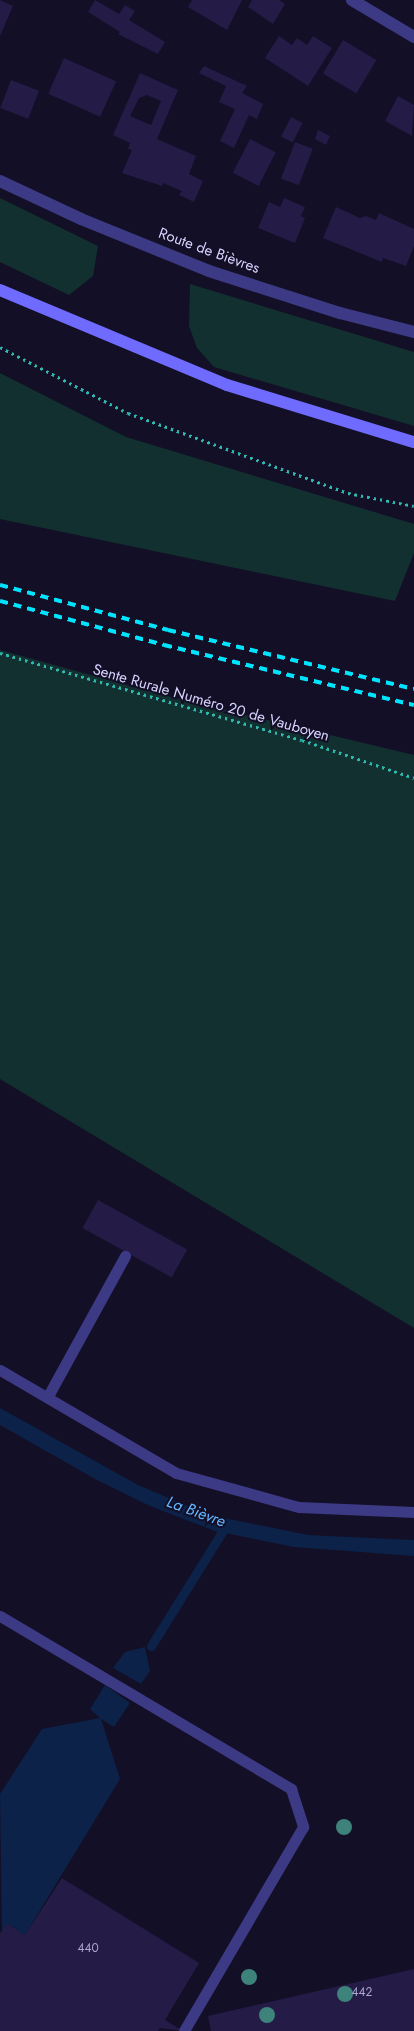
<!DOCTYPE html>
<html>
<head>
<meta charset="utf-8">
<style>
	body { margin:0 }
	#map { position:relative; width:414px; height:2031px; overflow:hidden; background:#130f26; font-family:Jost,sans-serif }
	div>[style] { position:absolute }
	.green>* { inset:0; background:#12302f }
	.water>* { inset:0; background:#0c2248 }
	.stream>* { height:9px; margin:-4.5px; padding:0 4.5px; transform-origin:4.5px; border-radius:4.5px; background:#0c2248 }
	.building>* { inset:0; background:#241b47; transform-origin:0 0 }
	.path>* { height:3px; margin-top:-1.5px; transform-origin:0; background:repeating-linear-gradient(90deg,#2fb8b0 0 2.5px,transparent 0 6.5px) }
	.service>* { height:11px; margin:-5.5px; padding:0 5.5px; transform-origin:5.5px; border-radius:5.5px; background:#3d3a85 }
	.minor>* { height:12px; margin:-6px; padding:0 6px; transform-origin:6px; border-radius:6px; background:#3d3a85 }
	.tertiary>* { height:12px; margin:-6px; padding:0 6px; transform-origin:6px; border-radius:6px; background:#3d3a85 }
	.secondary>* { height:12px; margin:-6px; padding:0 6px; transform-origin:6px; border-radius:6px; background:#6f6bff }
	.rail>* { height:4px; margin-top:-2px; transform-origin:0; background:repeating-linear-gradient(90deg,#00e5ff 0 8px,transparent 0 14px) }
	.trees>* { width:16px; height:16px; margin:-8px; border-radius:50%; background:#3d827b }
	span { translate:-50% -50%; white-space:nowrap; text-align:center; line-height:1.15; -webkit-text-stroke:4px #130f26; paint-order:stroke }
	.number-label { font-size:12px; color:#aca6d1 }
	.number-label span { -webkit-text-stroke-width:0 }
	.street-label { font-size:15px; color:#d9d4ff }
	.water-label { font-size:16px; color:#62b6ff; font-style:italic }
</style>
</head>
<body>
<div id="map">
	<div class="green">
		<div style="clip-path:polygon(0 198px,98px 246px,93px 276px,69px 295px,0 262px)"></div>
		<div style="clip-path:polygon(190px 284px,414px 352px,414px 426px,214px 367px,197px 348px,189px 326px)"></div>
		<div style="clip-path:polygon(0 373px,126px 437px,414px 524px,414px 553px,395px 601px,0 519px)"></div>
		<div style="clip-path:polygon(0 650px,167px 696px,414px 755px,414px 1328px,0 1079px)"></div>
	</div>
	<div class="water">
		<div style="clip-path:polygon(0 1408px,138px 1485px,209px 1515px,308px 1535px,414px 1540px,414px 1556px,294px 1547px,215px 1531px,150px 1506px,97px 1480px,0 1425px)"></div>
		<div style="clip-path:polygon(145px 1647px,150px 1671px,141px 1684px,113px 1668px,125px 1652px)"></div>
		<div style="clip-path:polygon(105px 1685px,130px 1703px,114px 1727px,101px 1719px,120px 1779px,25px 1935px,8px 1924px,2px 1934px,0 1794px,42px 1729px,100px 1718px,90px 1709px)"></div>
	</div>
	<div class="stream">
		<div style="left:151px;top:1646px;width:144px;rotate:-58.1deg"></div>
	</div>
	<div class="building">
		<div style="clip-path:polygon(0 0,13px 6px,0 36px)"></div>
		<div style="clip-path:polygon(95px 0,119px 14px,125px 5px,135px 11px,129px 20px,165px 42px,158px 54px,118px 34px,120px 32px,88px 12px)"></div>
		<div style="clip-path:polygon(192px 0,242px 0,227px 30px,188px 7px)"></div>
		<div style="clip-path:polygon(252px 0,279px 0,285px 4px,273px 24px,248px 7px)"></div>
		<div style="clip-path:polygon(279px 36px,292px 45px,297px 38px,307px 45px,313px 36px,332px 48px,308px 86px,265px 58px)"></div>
		<div style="left:343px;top:40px;width:39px;height:39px;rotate:31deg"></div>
		<div style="left:64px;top:58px;width:57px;height:39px;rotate:24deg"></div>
		<div style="clip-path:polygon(204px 66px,247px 86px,242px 93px,263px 104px,257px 119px,249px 115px,234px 148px,220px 141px,235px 109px,219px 102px,226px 86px,199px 73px)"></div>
		<div style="clip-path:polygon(evenodd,140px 73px,178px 90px,157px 139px,196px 156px,189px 174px,203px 181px,194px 202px,179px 195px,182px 191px,163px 183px,162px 186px,122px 173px,132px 150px,128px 149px,130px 143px,113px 135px,140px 73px,147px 95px,161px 101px,151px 125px,130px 116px,139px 98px,147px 95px)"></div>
		<div style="left:11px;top:80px;width:30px;height:30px;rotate:21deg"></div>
		<div style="clip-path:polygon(398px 96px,414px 105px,412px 136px,385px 121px)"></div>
		<div style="left:291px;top:117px;width:13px;height:22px;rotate:27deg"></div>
		<div style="clip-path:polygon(318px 130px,330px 136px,326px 145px,315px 139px)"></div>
		<div style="left:250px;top:139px;width:29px;height:38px;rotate:27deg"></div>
		<div style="left:295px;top:142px;width:19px;height:39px;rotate:21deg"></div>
		<div style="clip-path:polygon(284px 198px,305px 207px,301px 216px,305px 218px,295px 243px,258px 228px,269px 202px,280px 207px)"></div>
		<div style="clip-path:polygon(336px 207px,360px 218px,366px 216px,376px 220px,379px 213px,414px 229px,414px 246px,406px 266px,383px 258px,382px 262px,323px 238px)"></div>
		<div style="left:98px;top:1200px;width:102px;height:32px;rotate:29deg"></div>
		<div style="clip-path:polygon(62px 1878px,199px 1963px,165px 2020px,183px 2031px,160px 2028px,158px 2031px,0 2031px,0 1933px,8px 1924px,25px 1935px)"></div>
		<div style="clip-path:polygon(414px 1969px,414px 2031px,211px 2031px,208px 2016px)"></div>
	</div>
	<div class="path">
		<div style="left:0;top:347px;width:144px;rotate:27.3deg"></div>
		<div style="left:128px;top:413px;width:234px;rotate:20deg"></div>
		<div style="left:348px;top:493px;width:67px;rotate:11.1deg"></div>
		<div style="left:0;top:653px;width:314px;rotate:16.1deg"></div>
		<div style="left:302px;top:740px;width:118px;rotate:18.7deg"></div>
	</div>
	<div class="service">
		<div style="left:0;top:1370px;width:204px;rotate:30.3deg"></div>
		<div style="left:176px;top:1473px;width:128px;rotate:15.5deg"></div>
		<div style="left:299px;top:1507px;width:115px;rotate:2.5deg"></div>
		<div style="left:48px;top:1396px;width:160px;rotate:-61.2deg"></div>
		<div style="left:0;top:1616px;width:339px;rotate:30.7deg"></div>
		<div style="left:291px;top:1789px;width:40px;rotate:72deg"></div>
		<div style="left:303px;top:1827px;width:236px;rotate:120.3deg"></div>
	</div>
	<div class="minor">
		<div style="left:352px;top:0;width:72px;rotate:30.8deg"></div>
	</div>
	<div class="tertiary">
		<div style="left:0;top:181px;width:89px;rotate:25.1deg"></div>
		<div style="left:81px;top:219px;width:138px;rotate:22.1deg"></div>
		<div style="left:209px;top:271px;width:138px;rotate:17.8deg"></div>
		<div style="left:340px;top:313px;width:76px;rotate:14.4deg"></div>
	</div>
	<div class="secondary">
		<div style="left:0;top:290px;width:246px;rotate:22.7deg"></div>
		<div style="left:227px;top:385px;width:195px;rotate:17deg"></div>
	</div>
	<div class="rail">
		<div style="left:0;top:585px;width:174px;rotate:15deg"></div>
		<div style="left:168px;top:630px;width:253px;rotate:13.5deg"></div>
		<div style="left:0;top:601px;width:170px;rotate:15deg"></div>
		<div style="left:164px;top:645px;width:257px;rotate:13.5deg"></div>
	</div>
	<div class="trees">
		<div style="left:344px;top:1827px"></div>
		<div style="left:249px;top:1977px"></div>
		<div style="left:345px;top:1994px"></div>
		<div style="left:267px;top:2015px"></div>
	</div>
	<div class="number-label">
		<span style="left:88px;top:1949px">440</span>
		<span style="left:362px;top:1993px">442</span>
	</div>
	<div class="street-label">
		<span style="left:209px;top:251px;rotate:20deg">Route de Bièvres</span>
		<span style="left:211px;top:703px;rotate:16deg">Sente Rurale Numéro 20 de Vauboyen</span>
	</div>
	<div class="water-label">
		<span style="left:196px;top:1512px;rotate:20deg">La Bièvre</span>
	</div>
</div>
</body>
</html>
